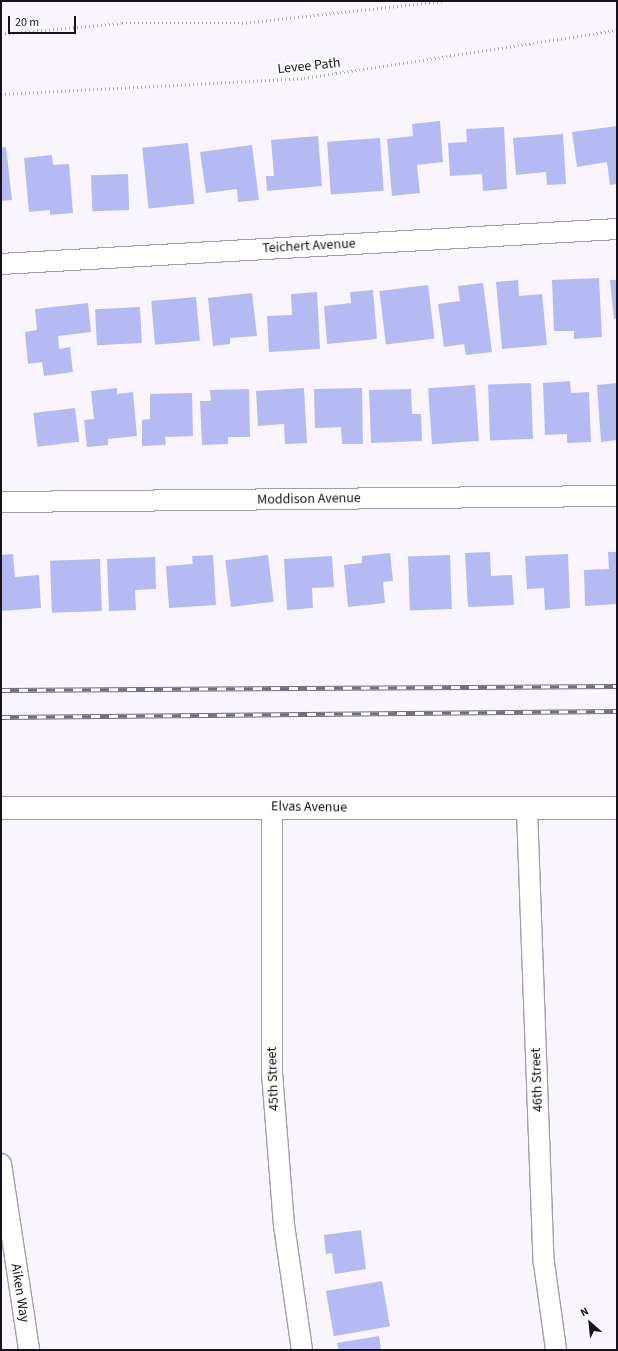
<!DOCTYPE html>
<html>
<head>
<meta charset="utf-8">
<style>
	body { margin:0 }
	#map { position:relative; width:618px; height:1351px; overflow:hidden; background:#f8f5ff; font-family:"Source Sans 3",sans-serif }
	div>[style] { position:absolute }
	.building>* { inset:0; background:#b5baf3; transform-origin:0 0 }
	.path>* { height:2.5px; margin-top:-1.25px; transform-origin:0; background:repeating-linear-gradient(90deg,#afacb6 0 1px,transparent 0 4px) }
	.roads { filter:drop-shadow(1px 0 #a39bb2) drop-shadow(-1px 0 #a39bb2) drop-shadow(0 1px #a39bb2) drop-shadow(0 -1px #a39bb2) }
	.street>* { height:20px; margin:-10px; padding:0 10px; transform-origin:10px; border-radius:10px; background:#fff }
	.secondary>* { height:22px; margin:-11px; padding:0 11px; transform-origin:11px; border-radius:11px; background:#fff }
	.rail>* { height:4.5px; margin-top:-2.25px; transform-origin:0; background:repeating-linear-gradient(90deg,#fff 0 9px,#726f78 0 18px); box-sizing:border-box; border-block:1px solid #726f78 }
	span { translate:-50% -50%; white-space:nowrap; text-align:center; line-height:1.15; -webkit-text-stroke:4px #fff; paint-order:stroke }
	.street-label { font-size:14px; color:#16131c }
	.frame { position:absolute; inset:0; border:2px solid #16131c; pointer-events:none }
	.north { position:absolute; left:570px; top:1303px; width:40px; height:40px; -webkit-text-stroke:3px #fff; paint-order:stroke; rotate:333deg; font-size:11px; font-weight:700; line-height:16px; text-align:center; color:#16131c }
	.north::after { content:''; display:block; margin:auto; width:14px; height:18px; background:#16131c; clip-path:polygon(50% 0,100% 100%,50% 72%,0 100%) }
	.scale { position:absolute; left:8px; top:16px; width:68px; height:18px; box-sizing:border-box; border:2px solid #16131c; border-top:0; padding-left:5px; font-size:12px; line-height:14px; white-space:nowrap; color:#16131c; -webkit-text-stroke:3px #fff; paint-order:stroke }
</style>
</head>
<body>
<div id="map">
	<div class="building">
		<div style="clip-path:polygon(440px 121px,443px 162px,417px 165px,420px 193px,392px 196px,387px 139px,413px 136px,412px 124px)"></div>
		<div style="clip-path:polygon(617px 126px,617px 184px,610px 185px,607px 162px,577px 167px,572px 132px)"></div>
		<div style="clip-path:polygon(504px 127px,507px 189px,483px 191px,482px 174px,450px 176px,448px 143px,467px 142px,466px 129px)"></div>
		<div style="clip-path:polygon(563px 134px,566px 184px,547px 185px,546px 172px,516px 175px,513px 138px)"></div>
		<div style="clip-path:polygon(318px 136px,322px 186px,267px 191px,266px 176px,274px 176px,271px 140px)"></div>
		<div style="left:380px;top:138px;width:53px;height:53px;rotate:86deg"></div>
		<div style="left:188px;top:143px;width:61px;height:46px;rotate:84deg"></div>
		<div style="clip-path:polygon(252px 145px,259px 200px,238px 202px,237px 189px,206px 193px,200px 152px)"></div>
		<div style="clip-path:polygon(6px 147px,12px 200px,1px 201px,1px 148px)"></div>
		<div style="clip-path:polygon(52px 155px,53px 165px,69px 164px,73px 213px,50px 215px,50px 210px,29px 212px,24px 158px)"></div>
		<div style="left:128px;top:174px;width:36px;height:37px;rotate:88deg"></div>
		<div style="clip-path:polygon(599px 278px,602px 337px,574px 339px,574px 331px,554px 331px,552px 280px)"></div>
		<div style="clip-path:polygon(518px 280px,519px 296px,542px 294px,547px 345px,502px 349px,496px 282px)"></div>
		<div style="clip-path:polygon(610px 280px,617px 280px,617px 318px,614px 319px)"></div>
		<div style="clip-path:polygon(483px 283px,492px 352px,466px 355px,464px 344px,444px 347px,438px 304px,460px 301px,458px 286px)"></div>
		<div style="left:428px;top:285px;width:54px;height:49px;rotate:83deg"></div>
		<div style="clip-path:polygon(373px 290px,377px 339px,327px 344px,324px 306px,351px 303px,350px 292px)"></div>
		<div style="clip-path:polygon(317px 292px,320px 349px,269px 352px,267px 316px,292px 315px,291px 294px)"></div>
		<div style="clip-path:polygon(252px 293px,257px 336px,230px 338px,230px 344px,213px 346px,208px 298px)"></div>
		<div style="left:196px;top:297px;width:44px;height:45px;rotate:85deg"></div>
		<div style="clip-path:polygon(88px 303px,91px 332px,58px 336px,59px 349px,70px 347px,73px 372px,44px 376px,42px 362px,28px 364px,25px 332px,37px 330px,35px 309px)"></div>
		<div style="left:140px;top:307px;width:36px;height:45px;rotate:87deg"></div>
		<div style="clip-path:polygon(570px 381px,571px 393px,589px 392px,591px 442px,567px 443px,567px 434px,545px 435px,543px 383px)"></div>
		<div style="left:531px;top:383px;width:56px;height:43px;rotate:88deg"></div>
		<div style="clip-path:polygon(617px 383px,617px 440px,601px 442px,597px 385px)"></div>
		<div style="left:475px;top:385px;width:56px;height:47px;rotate:86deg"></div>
		<div style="clip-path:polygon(117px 388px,117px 394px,133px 392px,137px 436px,108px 439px,108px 445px,87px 447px,84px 420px,94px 419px,91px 391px)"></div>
		<div style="clip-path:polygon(304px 388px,307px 443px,285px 444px,284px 424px,258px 426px,256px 391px)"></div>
		<div style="clip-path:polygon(362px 388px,363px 444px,342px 444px,341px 427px,315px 428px,314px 389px)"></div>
		<div style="clip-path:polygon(249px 389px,250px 437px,228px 437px,228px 444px,202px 445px,200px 401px,211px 401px,210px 390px)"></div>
		<div style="clip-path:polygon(411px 389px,412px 414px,421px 414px,422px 441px,371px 443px,369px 390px)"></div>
		<div style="clip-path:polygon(192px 393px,193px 436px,165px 437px,166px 445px,142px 446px,142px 420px,150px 419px,150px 394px)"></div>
		<div style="left:75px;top:408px;width:34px;height:42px;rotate:83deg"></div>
		<div style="clip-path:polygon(490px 552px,491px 576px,512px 575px,514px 605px,468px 607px,465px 553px)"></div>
		<div style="clip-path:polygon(608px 552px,617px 552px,617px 604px,585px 606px,584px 570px,609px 569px)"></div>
		<div style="clip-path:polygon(390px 553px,393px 581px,383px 582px,385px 603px,348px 607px,344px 565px,362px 563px,362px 556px)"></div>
		<div style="clip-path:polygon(13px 554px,15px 577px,39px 575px,41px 608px,1px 611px,1px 555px)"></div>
		<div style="clip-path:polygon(568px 554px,570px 608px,545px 610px,544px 588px,527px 589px,525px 556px)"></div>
		<div style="clip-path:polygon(213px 555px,216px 605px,169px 608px,166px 566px,193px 564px,192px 556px)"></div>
		<div style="left:268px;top:555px;width:47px;height:43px;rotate:83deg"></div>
		<div style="left:450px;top:555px;width:54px;height:42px;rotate:88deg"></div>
		<div style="clip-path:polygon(332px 556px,334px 587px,312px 588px,313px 608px,287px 610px,284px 559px)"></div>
		<div style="clip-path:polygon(155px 557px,156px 589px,135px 590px,136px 610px,109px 611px,107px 559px)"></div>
		<div style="left:100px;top:559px;width:52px;height:50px;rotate:88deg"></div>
		<div style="clip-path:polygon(361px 1230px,366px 1269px,335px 1274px,332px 1253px,326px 1254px,324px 1235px)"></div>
		<div style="left:382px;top:1281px;width:46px;height:57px;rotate:80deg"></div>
		<div style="clip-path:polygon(379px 1336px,381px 1350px,339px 1350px,337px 1343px)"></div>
	</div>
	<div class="path">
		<div style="left:1px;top:34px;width:121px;rotate:-5.2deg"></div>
		<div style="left:122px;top:23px;width:120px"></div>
		<div style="left:242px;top:23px;width:203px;rotate:-6.2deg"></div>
		<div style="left:1px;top:94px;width:303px;rotate:-3deg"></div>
		<div style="left:304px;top:78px;width:317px;rotate:-8.7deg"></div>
	</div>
	<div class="roads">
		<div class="street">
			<div style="left:1px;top:264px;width:617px;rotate:-3.25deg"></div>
			<div style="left:1px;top:502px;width:616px;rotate:-0.56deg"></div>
			<div style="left:272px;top:807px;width:266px;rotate:90deg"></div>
			<div style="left:272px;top:1073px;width:152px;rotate:85.5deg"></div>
			<div style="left:284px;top:1225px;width:126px;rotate:81.8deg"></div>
			<div style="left:527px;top:810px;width:453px;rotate:87.9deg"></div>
			<div style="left:544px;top:1263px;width:88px;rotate:82.1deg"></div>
			<div style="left:1px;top:1164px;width:188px;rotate:81.4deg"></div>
		</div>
		<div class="secondary">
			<div style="left:1px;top:808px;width:616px"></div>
		</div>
	</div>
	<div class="rail">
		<div style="left:1px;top:690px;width:616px;rotate:-0.37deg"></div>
		<div style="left:1px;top:717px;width:616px;rotate:-0.56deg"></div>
	</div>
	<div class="street-label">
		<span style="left:309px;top:66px;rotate:-6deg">Levee Path</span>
		<span style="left:309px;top:246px;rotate:-3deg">Teichert Avenue</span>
		<span style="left:309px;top:499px;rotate:-1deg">Moddison Avenue</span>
		<span style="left:309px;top:807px;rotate:1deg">Elvas Avenue</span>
		<span style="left:273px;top:1079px;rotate:-92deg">45th Street</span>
		<span style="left:537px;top:1080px;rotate:-92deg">46th Street</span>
		<span style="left:20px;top:1293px;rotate:81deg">Aiken Way</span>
	</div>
	<div class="frame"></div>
	<div class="north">N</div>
	<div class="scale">20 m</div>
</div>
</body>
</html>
